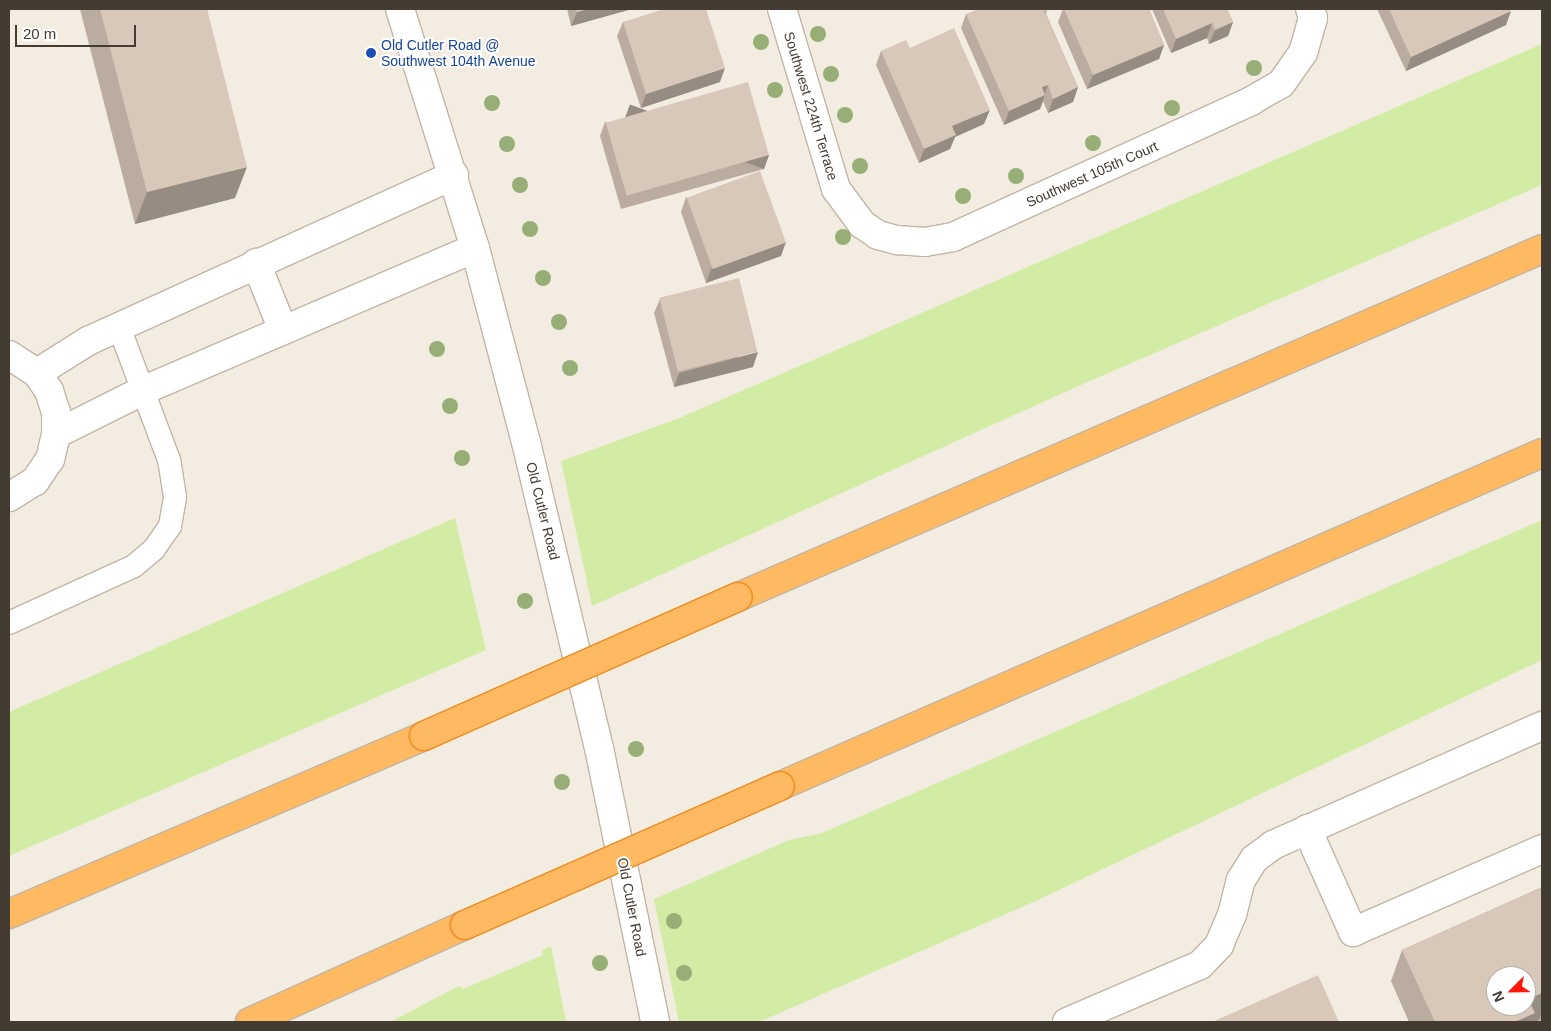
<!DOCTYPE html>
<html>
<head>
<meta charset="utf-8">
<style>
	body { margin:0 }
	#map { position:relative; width:1551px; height:1031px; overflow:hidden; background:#f3ece1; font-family:Arial,sans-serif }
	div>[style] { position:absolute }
	.green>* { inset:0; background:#d3eca5 }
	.roads { filter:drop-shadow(1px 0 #c1b5a6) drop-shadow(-1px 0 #c1b5a6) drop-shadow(0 1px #c1b5a6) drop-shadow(0 -1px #c1b5a6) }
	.service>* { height:22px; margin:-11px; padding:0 11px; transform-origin:11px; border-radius:11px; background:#fff }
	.minor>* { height:28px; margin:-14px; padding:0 14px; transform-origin:14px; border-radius:14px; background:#fff }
	.tertiary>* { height:28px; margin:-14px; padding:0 14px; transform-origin:14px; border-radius:14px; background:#fff }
	.motorway>* { height:28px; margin:-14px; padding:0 14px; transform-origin:14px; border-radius:14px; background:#ffb960 }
	.bridges { filter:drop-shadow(1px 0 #ec8c22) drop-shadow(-1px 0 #ec8c22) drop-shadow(0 1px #ec8c22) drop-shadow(0 -1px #ec8c22) }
	.motorway-bridge>* { height:28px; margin:-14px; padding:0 14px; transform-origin:14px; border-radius:14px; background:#ffb960 }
	.trees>* { width:16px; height:16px; margin:-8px; border-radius:50%; background:#97ae77 }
	.wall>* { inset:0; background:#baac9f }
	.shaded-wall>* { inset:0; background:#978c82; transform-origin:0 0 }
	.building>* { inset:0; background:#d8c8b9; transform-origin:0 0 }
	.dots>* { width:14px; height:14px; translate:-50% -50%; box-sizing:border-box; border:2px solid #fff; border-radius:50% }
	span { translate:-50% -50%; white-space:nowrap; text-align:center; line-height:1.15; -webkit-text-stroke:4px #fff; paint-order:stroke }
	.transit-label { font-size:14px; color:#164399 }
	.left { translate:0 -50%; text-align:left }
	.street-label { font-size:14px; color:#443b32 }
	.frame { position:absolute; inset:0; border:10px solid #443b32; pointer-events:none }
	.north { position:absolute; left:1486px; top:966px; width:50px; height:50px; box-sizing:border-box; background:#fff; border:1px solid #b4b1ad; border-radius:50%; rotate:247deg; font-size:14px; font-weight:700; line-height:20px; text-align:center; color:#443b32 }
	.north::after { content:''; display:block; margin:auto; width:18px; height:22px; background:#ff170c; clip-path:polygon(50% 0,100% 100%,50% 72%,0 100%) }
	.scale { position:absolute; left:15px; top:25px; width:121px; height:22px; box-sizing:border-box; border:2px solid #443b32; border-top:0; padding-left:6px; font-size:15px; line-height:18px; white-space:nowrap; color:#443b32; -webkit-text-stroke:4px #fff; paint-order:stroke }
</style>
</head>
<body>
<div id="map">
	<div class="green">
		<div style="clip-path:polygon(1542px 44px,1542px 185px,1074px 388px,592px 606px,561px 461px,677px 419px)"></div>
		<div style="clip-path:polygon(455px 518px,486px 650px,9px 856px,9px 712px)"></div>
		<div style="clip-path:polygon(1542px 520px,1542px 660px,1038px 900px,759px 1022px,679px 1022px,654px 899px,789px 840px,822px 833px)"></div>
		<div style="clip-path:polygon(551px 946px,566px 1022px,390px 1022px,459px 986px,463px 989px,543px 955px,542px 950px)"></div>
	</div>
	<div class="roads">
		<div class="service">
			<div style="left:9px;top:623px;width:137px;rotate:-24.5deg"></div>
			<div style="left:134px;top:566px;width:26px;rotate:-40deg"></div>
			<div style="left:154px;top:549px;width:28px;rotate:-55deg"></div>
			<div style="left:170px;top:526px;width:29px;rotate:-80deg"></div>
			<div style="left:175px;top:497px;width:37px;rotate:-99deg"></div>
			<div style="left:169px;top:460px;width:142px;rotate:-110.6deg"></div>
		</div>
		<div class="minor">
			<div style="left:782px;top:9px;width:188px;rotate:73.3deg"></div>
			<div style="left:836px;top:189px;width:44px;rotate:53.4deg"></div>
			<div style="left:862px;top:224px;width:19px;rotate:35deg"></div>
			<div style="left:878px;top:235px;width:20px;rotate:15deg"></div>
			<div style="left:897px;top:240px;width:28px;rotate:4deg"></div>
			<div style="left:925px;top:242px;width:28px;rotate:-10deg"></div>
			<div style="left:953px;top:237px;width:328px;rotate:-24.5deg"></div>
			<div style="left:1251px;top:101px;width:34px;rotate:-30deg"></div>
			<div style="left:1281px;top:84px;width:38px;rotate:-55deg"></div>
			<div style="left:1303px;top:53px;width:36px;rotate:-74deg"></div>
			<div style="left:1313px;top:18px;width:9px;rotate:-108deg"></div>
			<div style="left:256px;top:263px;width:72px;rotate:68.1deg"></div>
			<div style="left:9px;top:355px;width:33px;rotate:33deg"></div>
			<div style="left:37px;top:373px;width:22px;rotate:56deg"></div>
			<div style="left:49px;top:391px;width:22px;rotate:72deg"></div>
			<div style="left:56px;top:412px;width:22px;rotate:90deg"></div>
			<div style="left:56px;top:434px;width:26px;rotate:103deg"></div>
			<div style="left:50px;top:459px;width:27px;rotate:124deg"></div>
			<div style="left:35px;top:481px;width:31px;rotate:148deg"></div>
			<div style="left:37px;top:373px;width:60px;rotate:-32.1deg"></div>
			<div style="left:88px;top:341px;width:402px;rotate:-24.4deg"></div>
			<div style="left:56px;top:434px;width:98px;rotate:-26.6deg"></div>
			<div style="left:144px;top:390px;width:360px;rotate:-23.2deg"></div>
			<div style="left:1307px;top:829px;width:113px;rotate:65.9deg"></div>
			<div style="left:1353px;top:932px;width:206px;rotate:-23.7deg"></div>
			<div style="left:1067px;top:1022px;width:145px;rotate:-23.2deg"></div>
			<div style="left:1200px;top:965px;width:28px;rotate:-46deg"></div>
			<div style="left:1219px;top:945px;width:33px;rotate:-67deg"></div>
			<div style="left:1232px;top:915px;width:36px;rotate:-76deg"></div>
			<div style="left:1241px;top:880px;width:25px;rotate:-58deg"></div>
			<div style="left:1254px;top:859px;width:24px;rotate:-36deg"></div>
			<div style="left:1273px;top:845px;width:294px;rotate:-23.9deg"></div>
		</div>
		<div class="tertiary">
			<div style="left:400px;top:9px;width:250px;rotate:72.6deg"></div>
			<div style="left:475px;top:248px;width:201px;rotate:75.3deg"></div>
			<div style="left:526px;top:442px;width:315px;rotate:76.6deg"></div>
			<div style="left:599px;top:748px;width:280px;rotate:78.4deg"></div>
		</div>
		<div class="motorway">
			<div style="left:738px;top:597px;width:876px;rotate:-23.4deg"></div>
			<div style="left:780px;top:786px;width:832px;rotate:-23.61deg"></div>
			<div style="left:9px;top:914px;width:452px;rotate:-23.2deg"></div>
			<div style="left:250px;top:1022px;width:236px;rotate:-24.3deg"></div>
		</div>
	</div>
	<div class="bridges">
		<div class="motorway-bridge">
			<div style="left:424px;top:736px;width:343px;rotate:-23.9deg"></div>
			<div style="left:465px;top:925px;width:344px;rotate:-23.8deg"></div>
		</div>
	</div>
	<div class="trees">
		<div style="left:818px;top:34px"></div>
		<div style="left:761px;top:42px"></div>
		<div style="left:1254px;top:68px"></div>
		<div style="left:831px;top:74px"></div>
		<div style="left:775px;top:90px"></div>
		<div style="left:492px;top:103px"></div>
		<div style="left:1172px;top:108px"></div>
		<div style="left:845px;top:115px"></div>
		<div style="left:1093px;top:143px"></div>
		<div style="left:507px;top:144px"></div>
		<div style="left:860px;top:166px"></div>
		<div style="left:1016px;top:176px"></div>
		<div style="left:520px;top:185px"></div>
		<div style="left:963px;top:196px"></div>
		<div style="left:530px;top:229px"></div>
		<div style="left:843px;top:237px"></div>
		<div style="left:543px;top:278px"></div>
		<div style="left:559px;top:322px"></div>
		<div style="left:437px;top:349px"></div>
		<div style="left:570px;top:368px"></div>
		<div style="left:450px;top:406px"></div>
		<div style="left:462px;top:458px"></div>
		<div style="left:525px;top:601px"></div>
		<div style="left:636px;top:749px"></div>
		<div style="left:562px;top:782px"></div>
		<div style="left:674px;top:921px"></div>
		<div style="left:600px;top:963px"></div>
		<div style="left:684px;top:973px"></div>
	</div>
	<div class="wall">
		<div style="clip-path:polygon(80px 9px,207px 9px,235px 198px,135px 224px)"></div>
		<div style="clip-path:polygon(567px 9px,632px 9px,571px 26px)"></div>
		<div style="clip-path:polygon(1063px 9px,1149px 9px,1164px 45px,1159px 59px,1087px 89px,1058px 22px)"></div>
		<div style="clip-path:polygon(1152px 9px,1227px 9px,1233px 22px,1228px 36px,1209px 44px,1207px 38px,1171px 53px)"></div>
		<div style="clip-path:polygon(1377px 9px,1509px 9px,1506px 25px,1406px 71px)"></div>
		<div style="clip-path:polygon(1047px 10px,1046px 14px,1078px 87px,1073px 102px,1048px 113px,1043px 101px,1040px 109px,1004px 125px,961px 28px,966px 14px)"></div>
		<div style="clip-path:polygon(623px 22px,720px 82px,641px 108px,617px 36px)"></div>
		<div style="clip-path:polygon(910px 48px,984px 124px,955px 137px,950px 149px,919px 163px,876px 65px,881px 51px)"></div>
		<div style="clip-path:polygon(605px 122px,769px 155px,764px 169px,621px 209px,600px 136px)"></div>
		<div style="clip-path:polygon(686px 197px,781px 256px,706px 283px,681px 212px)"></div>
		<div style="clip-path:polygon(660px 299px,753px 367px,674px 387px,654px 313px)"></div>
		<div style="clip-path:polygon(1542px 887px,1542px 1022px,1540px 1022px,1539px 1020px,1535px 1022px,1409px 1022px,1391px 981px,1402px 950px)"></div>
	</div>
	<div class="shaded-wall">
		<div style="clip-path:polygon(588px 9px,632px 9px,571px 26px,577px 12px)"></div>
		<div style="clip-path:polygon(1511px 11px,1506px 25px,1406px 71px,1411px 57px)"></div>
		<div style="clip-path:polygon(1233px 22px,1228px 36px,1209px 44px,1215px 30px)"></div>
		<div style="clip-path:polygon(1212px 23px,1207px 38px,1171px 53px,1176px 39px)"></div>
		<div style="clip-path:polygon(1164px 45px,1159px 59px,1087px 89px,1093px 75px)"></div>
		<div style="clip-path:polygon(725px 68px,720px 82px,641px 108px,646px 94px)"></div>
		<div style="clip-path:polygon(1048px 85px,1044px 96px,1045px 95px,1040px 109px,1004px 125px,1009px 111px,1042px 87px)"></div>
		<div style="clip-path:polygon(1078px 87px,1073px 102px,1048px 113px,1053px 99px)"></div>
		<div style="clip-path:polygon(990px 110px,984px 124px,955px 137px,950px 149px,919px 163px,924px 149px,952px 126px)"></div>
		<div style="left:769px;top:155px;width:15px;height:148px;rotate:110deg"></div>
		<div style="clip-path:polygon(247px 167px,235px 198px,135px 224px,147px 192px)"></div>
		<div style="clip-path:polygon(786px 242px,781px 256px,706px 283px,711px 269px)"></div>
		<div style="clip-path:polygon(758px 352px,753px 367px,674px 387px,679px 373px)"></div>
		<div style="clip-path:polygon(1542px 993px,1542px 1011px,1539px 1020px,1535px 1022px,1515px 1022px,1528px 999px)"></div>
	</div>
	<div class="building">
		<div style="clip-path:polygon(100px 9px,207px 9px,247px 167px,147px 192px)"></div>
		<div style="clip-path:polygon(576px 9px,588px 9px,577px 12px)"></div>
		<div style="clip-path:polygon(664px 9px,706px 9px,725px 68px,646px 94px,623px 22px)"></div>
		<div style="clip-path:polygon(979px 9px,1047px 9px,1047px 10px,1044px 11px,1078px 87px,1053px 99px,1048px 85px,1042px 87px,1045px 95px,1009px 111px,966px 14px)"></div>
		<div style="clip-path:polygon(1064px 9px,1149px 9px,1164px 45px,1093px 75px)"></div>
		<div style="clip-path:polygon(1163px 9px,1227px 9px,1233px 22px,1215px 30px,1212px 23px,1176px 39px)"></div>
		<div style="clip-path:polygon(1389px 9px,1509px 9px,1511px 11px,1411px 57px)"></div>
		<div style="clip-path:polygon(954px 28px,990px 110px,952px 126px,956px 135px,924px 149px,881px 51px,906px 40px,910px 48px)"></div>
		<div style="left:748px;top:82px;width:76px;height:148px;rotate:74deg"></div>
		<div style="left:760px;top:171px;width:76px;height:78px;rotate:70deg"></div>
		<div style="left:739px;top:278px;width:76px;height:82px;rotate:76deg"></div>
		<div style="clip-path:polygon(evenodd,1542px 887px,1542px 993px,1528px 999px,1535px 1013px,1515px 1022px,1435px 1022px,1402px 950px,1542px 887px,1496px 976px,1526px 976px,1526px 1006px,1496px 1006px,1496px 976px)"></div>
		<div style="clip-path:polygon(1318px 975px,1339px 1022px,1212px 1022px)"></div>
	</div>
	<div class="dots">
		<div style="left:371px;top:53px;background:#1a4fb4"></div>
	</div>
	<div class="transit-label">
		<span class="left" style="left:381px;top:53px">Old Cutler Road @<br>Southwest 104th Avenue</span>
	</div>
	<div class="street-label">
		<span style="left:811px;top:106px;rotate:73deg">Southwest 224th Terrace</span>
		<span style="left:1092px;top:174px;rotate:-24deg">Southwest 105th Court</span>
		<span style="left:543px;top:511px;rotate:76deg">Old Cutler Road</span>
		<span style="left:632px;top:907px;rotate:79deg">Old Cutler Road</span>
	</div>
	<div class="frame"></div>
	<div class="north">N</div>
	<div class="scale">20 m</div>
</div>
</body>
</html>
